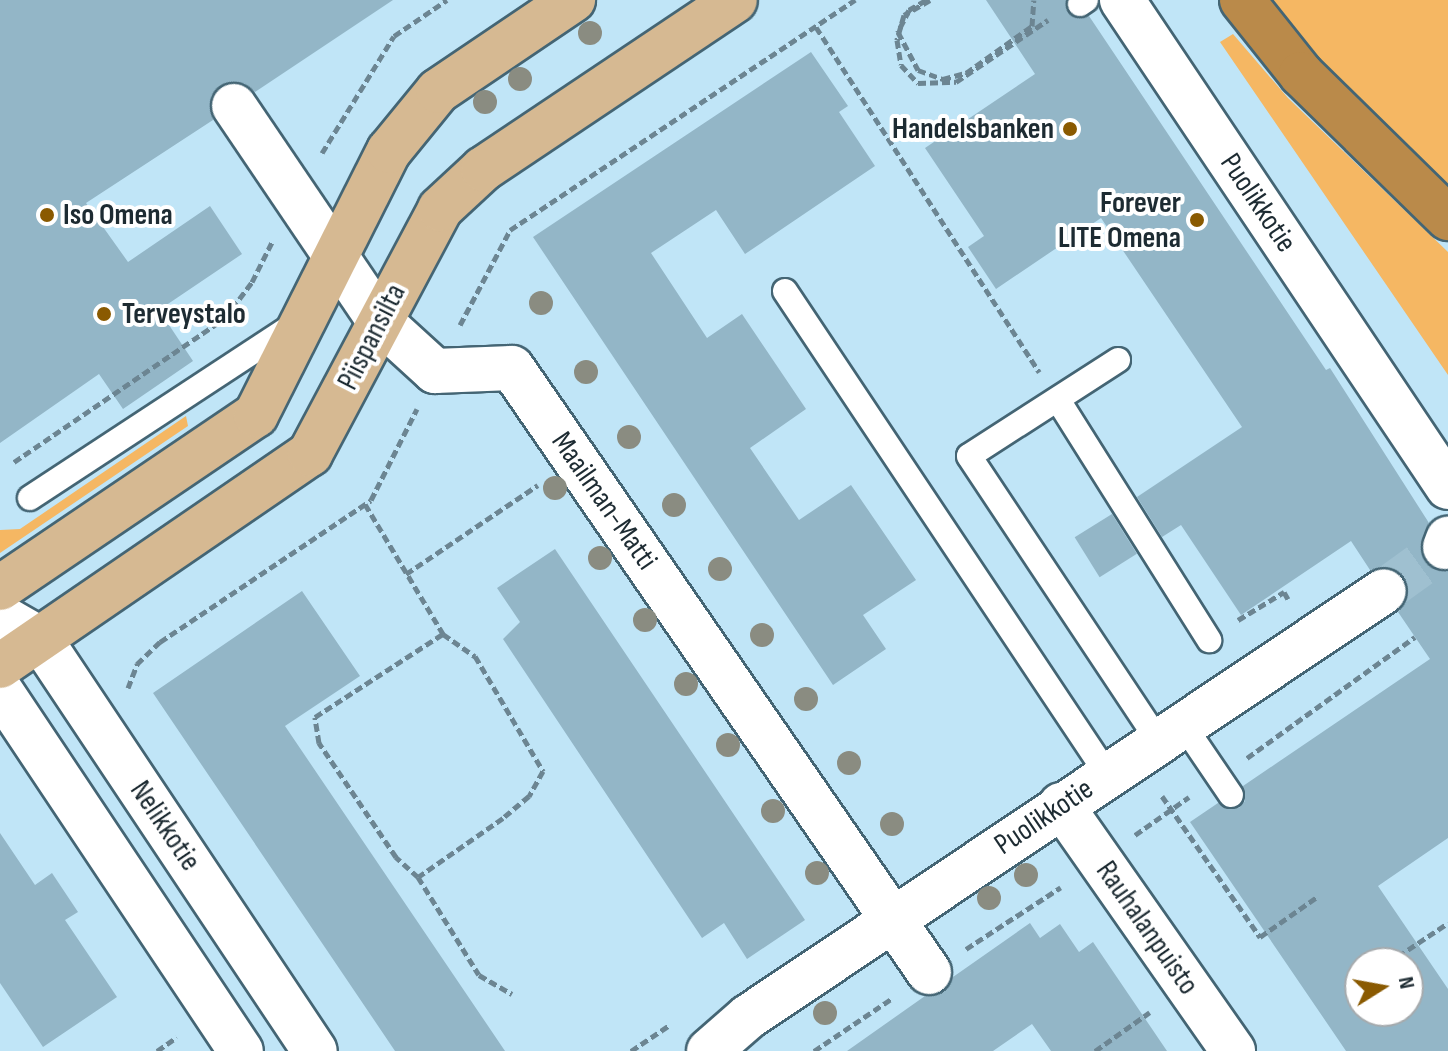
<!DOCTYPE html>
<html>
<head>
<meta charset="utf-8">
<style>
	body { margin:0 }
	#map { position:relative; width:1448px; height:1051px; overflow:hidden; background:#c0e5f7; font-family:"Sofia Sans Condensed",sans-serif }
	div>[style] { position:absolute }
	.green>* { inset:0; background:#f5b763 }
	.building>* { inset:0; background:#93b6c7; transform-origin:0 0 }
	.street-tunnel>* { height:44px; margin-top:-22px; transform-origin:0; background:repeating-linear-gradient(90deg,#9fc0d0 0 44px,transparent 0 66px) }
	.path>* { height:5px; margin-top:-2.5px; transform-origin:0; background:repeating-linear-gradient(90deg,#6c8592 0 8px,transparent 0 12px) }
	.roads { filter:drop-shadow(2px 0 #446574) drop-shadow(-2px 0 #446574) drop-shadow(0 2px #446574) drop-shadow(0 -2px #446574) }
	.lane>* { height:24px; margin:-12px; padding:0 12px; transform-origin:12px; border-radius:12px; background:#fff }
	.street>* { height:44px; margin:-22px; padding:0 22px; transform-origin:22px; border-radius:22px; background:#fff }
	.primary>* { height:44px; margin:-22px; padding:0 22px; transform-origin:22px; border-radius:22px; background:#d6b992 }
	.highway>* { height:44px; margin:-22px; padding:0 22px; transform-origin:22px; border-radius:22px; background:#ba8a4a }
	.path-bridge>* { height:5px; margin-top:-2.5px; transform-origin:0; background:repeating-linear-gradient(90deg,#6c8592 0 8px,transparent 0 12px) }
	.trees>* { width:24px; height:24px; margin:-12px; border-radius:50%; background:#8a8c81 }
	.dots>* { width:22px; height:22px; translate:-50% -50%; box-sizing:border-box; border:4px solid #fff; border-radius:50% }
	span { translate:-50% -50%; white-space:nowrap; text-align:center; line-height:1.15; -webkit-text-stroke:8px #fff; paint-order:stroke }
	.poi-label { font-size:30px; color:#1d2b32; font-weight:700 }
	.right { translate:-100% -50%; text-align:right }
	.left { translate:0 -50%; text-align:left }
	.street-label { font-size:30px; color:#1d2b32 }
	.north { position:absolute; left:1344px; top:947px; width:80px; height:80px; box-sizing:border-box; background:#fff; border:2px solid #a5aaad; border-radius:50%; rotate:79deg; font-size:22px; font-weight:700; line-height:32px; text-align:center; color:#1d2b32 }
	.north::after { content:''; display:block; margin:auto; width:28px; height:36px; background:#8a5a01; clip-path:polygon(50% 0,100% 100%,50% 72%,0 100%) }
</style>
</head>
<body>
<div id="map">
	<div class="green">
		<div style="clip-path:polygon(1264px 0,1448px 0,1448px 192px,1288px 30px)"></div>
		<div style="clip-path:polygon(1233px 34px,1288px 98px,1448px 252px,1448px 375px,1220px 42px)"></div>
		<div style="clip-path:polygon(186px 416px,188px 426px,0 553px,0 530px,20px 529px)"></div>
	</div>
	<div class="building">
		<div style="clip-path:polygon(0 0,393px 0,255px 92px,244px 83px,221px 85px,211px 96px,213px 120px,86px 203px,128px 262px,210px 206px,242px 254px,159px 310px,193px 361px,123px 409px,99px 374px,0 443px)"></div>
		<div style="clip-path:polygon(evenodd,986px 0,1066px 0,1073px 17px,1089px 16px,1326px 370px,1330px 368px,1429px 523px,1421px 552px,1426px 563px,1448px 572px,1448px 838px,1378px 886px,1448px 989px,1448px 1051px,1346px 1051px,1190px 822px,1218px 803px,1239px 808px,1245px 801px,1243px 786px,1430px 659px,1398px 612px,1407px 601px,1405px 578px,1394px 568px,1370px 570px,1351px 541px,1241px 615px,1181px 525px,1162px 537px,1137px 497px,1242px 427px,1101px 218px,996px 289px,968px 247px,984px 236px,925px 148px,1035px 74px,986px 0,1360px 963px,1408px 963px,1408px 1011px,1360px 1011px,1360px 963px)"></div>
		<div style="clip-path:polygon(811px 52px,848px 106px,839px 112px,875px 166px,745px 254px,716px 210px,651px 253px,707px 338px,742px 314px,806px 409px,750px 448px,799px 520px,851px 485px,916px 580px,863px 615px,886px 649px,833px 685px,533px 237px)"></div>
		<div style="left:1112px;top:514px;width:47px;height:44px;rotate:58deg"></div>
		<div style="clip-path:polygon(555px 549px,805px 920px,747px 959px,724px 923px,702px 938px,503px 639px,520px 622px,497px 588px)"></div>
		<div style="clip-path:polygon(302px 591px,360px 676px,285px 726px,505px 1051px,395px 1051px,153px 693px)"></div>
		<div style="clip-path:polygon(0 833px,35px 885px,52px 873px,78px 912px,65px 920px,117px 997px,43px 1047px,0 983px)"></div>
		<div style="clip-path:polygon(1030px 923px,1040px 938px,1060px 924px,1079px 952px,1093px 942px,1167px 1051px,1051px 1051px,1032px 1024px,993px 1051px,847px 1051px,925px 996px,942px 993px,953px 977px)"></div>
	</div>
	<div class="street-tunnel">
		<div style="left:1384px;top:591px;width:75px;rotate:-35.8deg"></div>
	</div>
	<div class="path">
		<div style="left:930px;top:0;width:30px;rotate:150deg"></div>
		<div style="left:904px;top:15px;width:26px;rotate:106deg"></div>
		<div style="left:897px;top:40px;width:25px;rotate:81deg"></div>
		<div style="left:901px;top:65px;width:25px;rotate:47deg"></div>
		<div style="left:918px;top:83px;width:38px;rotate:-2deg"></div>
		<div style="left:956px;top:82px;width:111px;rotate:-34deg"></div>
		<div style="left:816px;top:27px;width:411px;rotate:57.1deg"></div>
		<div style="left:322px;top:153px;width:137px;rotate:-58.4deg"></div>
		<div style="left:394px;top:36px;width:64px;rotate:-34.2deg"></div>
		<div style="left:460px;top:325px;width:107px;rotate:-62.2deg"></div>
		<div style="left:510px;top:230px;width:415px;rotate:-33.7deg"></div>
		<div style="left:14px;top:462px;width:255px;rotate:-34.3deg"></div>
		<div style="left:225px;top:318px;width:45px;rotate:-53.1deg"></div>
		<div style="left:252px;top:282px;width:45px;rotate:-63.4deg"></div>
		<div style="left:365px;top:504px;width:152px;rotate:59deg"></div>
		<div style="left:443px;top:634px;width:39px;rotate:35deg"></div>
		<div style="left:475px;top:656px;width:134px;rotate:59.4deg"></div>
		<div style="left:543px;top:771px;width:29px;rotate:119deg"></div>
		<div style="left:529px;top:796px;width:34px;rotate:140deg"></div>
		<div style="left:503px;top:818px;width:103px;rotate:145.2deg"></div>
		<div style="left:418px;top:877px;width:30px;rotate:-138deg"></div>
		<div style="left:396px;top:857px;width:138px;rotate:-124deg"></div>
		<div style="left:319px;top:743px;width:26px;rotate:-99deg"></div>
		<div style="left:315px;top:717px;width:153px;rotate:-33deg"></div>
		<div style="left:406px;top:574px;width:159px;rotate:-34deg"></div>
		<div style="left:1238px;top:620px;width:54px;rotate:-31.3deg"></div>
		<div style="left:1284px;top:592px;width:8px;rotate:60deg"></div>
		<div style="left:128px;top:688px;width:26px;rotate:-69deg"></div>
		<div style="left:137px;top:664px;width:32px;rotate:-44deg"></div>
		<div style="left:160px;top:642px;width:254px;rotate:-33.9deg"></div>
		<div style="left:371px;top:500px;width:102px;rotate:-63.2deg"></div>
		<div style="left:1247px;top:758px;width:207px;rotate:-35.8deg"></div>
		<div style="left:1162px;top:796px;width:172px;rotate:55.2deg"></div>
		<div style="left:1260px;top:937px;width:70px;rotate:-35.1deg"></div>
		<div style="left:1135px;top:835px;width:66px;rotate:-35.1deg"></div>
		<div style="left:418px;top:877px;width:115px;rotate:58.1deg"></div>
		<div style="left:479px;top:975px;width:38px;rotate:30deg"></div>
		<div style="left:966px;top:949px;width:113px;rotate:-33.1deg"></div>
		<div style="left:1388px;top:963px;width:72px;rotate:-33.7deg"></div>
		<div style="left:157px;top:1051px;width:24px;rotate:-35deg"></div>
		<div style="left:631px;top:1051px;width:45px;rotate:-34deg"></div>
		<div style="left:814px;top:1051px;width:93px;rotate:-34deg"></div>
		<div style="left:1095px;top:1051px;width:67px;rotate:-35.3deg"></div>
	</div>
	<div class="roads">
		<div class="lane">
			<div style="left:1080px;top:4px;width:7px;rotate:-34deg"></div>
			<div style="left:785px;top:291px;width:580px;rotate:56.31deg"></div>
			<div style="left:1118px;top:360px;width:177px;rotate:147.2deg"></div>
			<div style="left:969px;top:456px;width:340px;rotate:56.4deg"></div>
			<div style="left:1058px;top:400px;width:284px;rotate:57.8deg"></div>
			<div style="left:30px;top:498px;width:321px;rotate:-33.3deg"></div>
			<div style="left:1182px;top:723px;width:87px;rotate:55.8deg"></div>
		</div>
		<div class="street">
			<div style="left:1122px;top:0;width:586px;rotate:56.2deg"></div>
			<div style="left:234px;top:106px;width:258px;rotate:55.9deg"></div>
			<div style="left:379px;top:320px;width:76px;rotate:42.3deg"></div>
			<div style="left:435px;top:371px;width:77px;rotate:-2.2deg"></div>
			<div style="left:512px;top:368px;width:734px;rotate:55.38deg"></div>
			<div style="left:1445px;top:547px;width:9px;rotate:-69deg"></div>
			<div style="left:0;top:616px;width:46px;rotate:29.9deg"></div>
			<div style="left:40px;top:639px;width:495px;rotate:56.3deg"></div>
			<div style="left:0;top:690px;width:434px;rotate:56.3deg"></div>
			<div style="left:1061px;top:805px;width:300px;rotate:55deg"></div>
			<div style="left:709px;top:1051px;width:52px;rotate:-41.1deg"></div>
			<div style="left:748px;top:1017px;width:765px;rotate:-33.81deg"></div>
		</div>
		<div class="primary">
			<div style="left:0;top:588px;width:309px;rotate:-34.1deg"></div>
			<div style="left:256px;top:415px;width:296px;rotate:-63.3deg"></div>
			<div style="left:389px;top:151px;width:77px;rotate:-50.8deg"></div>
			<div style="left:438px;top:91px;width:163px;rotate:-34deg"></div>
			<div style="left:0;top:666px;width:376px;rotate:-34.4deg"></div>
			<div style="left:310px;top:454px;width:277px;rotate:-62deg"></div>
			<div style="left:440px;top:209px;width:59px;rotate:-42.9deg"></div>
			<div style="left:483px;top:169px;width:303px;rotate:-33.8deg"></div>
		</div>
		<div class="highway">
			<div style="left:1242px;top:0;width:95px;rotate:51.4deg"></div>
			<div style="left:1301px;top:74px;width:206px;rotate:44.4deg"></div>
		</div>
	</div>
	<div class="path-bridge">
		<div style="left:926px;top:0;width:20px;rotate:150deg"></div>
		<div style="left:909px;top:10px;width:25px;rotate:117deg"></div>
		<div style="left:898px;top:32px;width:43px;rotate:62.2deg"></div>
		<div style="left:918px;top:70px;width:27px;rotate:20deg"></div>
		<div style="left:943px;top:79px;width:24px;rotate:-15deg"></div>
		<div style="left:966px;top:73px;width:81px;rotate:-35.5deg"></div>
		<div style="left:1032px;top:26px;width:26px;rotate:-86deg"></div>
	</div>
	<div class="trees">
		<div style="left:590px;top:33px"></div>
		<div style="left:520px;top:79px"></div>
		<div style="left:485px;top:102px"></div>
		<div style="left:541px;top:303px"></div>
		<div style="left:586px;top:372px"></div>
		<div style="left:629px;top:437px"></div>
		<div style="left:555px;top:488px"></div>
		<div style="left:674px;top:505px"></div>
		<div style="left:600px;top:558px"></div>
		<div style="left:720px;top:569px"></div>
		<div style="left:645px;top:620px"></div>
		<div style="left:762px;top:635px"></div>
		<div style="left:686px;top:684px"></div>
		<div style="left:806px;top:699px"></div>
		<div style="left:728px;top:745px"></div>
		<div style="left:849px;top:763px"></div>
		<div style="left:773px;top:811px"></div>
		<div style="left:892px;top:824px"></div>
		<div style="left:817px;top:873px"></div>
		<div style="left:1026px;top:875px"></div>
		<div style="left:989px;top:898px"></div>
		<div style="left:825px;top:1013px"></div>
	</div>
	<div class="dots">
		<div style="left:1070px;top:129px;background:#8a5a01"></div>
		<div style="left:47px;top:215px;background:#8a5a01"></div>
		<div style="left:1197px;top:220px;background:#8a5a01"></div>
		<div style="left:104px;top:314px;background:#8a5a01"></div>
	</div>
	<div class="poi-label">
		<span class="right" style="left:1054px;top:129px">Handelsbanken</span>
		<span class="right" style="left:1181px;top:220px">Forever<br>LITE Omena</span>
		<span class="left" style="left:63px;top:215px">Iso Omena</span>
		<span class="left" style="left:122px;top:314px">Terveystalo</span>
	</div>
	<div class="street-label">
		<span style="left:1258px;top:203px;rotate:56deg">Puolikkotie</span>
		<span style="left:372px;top:337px;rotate:-63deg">Piispansilta</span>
		<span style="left:604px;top:501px;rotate:55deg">Maailman-Matti</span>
		<span style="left:1044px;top:817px;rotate:-34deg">Puolikkotie</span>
		<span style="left:165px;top:826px;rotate:56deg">Nelikkotie</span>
		<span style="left:1147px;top:928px;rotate:55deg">Rauhalanpuisto</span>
	</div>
	<div class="north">N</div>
</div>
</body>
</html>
